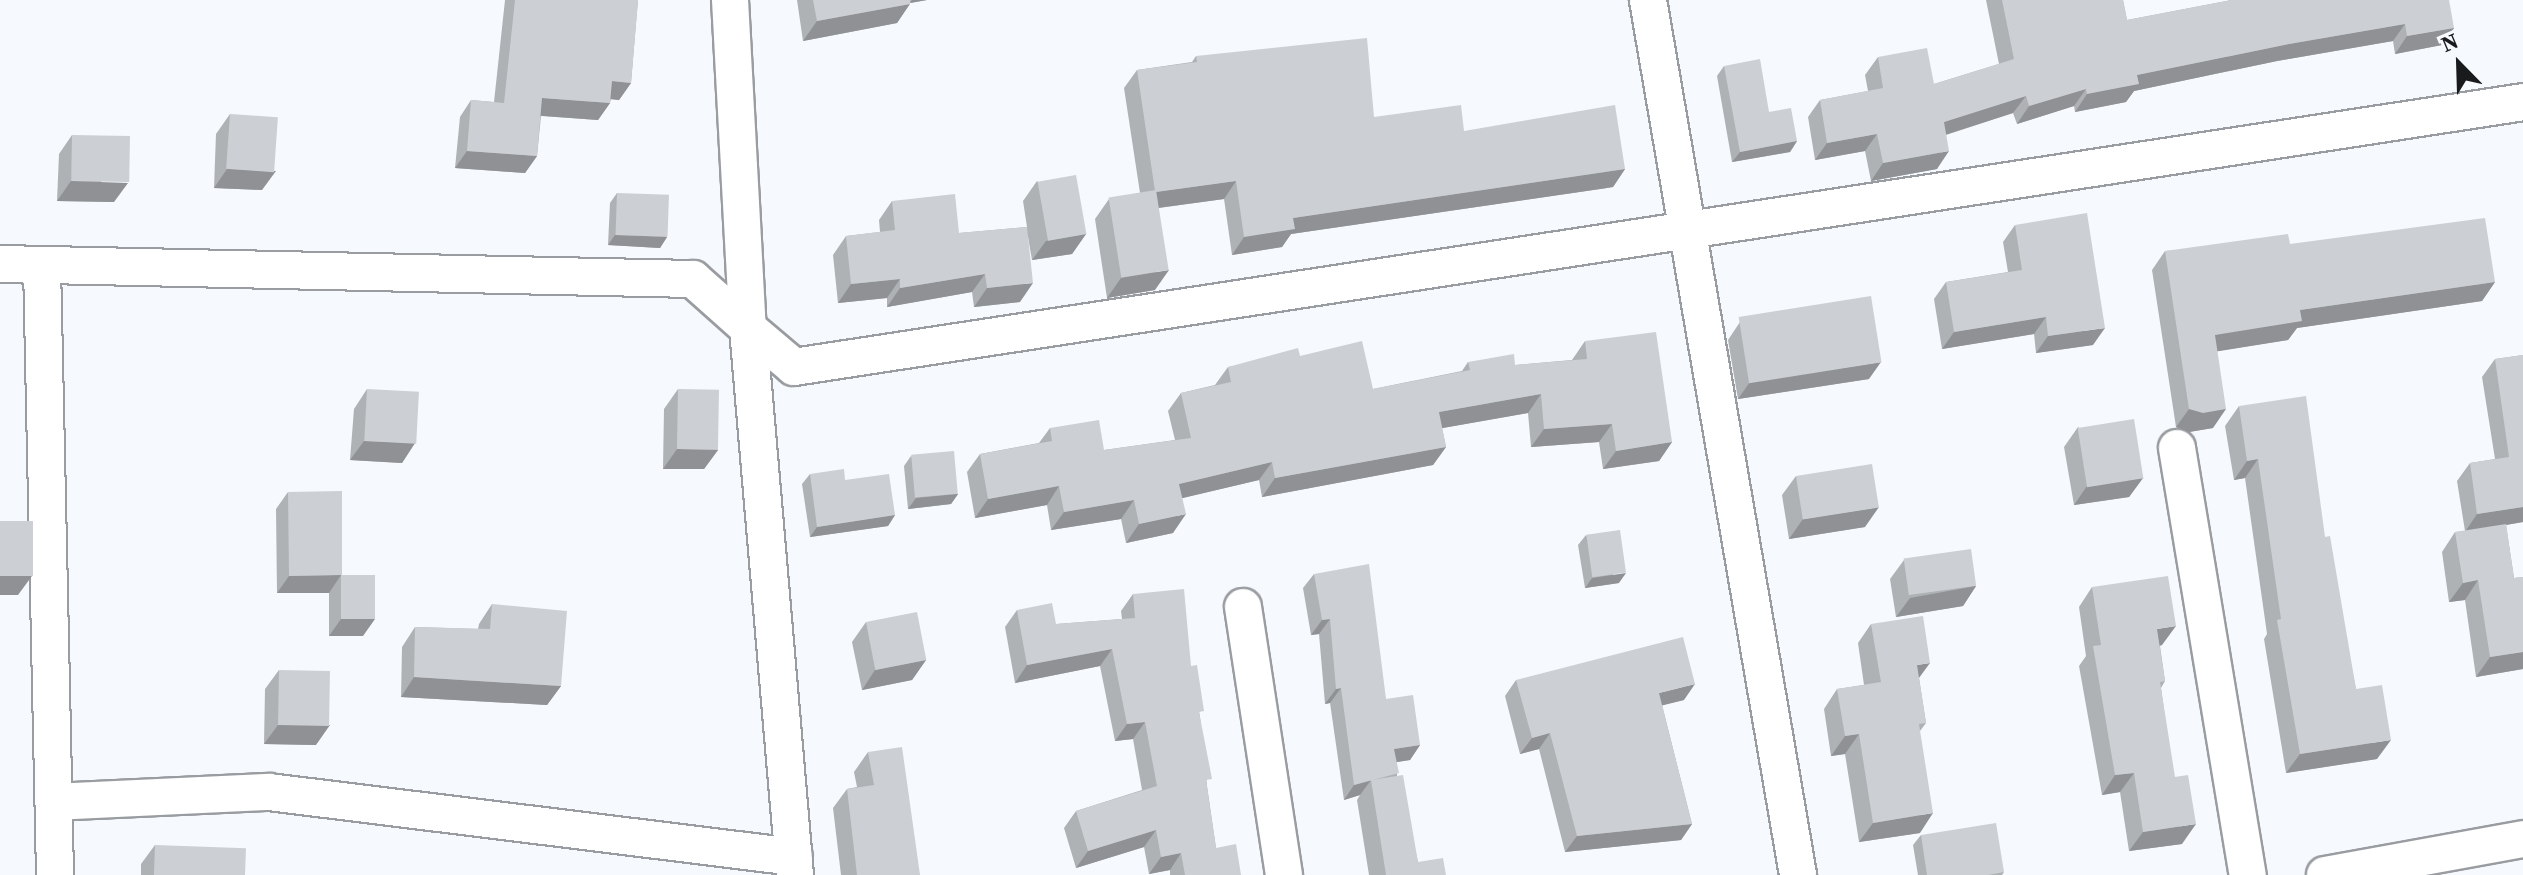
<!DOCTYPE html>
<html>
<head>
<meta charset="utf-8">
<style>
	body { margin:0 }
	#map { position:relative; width:2523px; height:875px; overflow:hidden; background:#f6f9fd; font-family:"Source Serif 4",serif }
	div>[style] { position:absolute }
	.roads { filter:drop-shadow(2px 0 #999ca0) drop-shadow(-2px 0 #999ca0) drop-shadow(0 2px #999ca0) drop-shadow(0 -2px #999ca0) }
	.street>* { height:36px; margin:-18px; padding:0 18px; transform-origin:18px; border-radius:18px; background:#fff }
	.wall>* { inset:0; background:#afb2b5 }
	.shaded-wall>* { inset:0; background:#8f9194 }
	.building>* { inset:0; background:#cccfd3; transform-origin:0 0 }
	span { translate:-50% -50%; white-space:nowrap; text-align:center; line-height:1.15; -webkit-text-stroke:8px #f6f9fd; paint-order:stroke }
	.north { position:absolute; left:2419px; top:24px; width:80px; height:80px; -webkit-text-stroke:6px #f6f9fd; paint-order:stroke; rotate:337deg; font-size:22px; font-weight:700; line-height:32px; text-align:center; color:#191a1c }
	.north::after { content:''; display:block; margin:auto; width:28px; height:36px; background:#191a1c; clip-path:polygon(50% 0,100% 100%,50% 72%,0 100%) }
</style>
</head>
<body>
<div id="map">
	<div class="roads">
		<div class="street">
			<div style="left:730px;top:0;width:328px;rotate:86.9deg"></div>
			<div style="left:748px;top:328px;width:60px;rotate:40.3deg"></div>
			<div style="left:794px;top:367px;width:1749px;rotate:-8.71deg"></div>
			<div style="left:1648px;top:0;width:888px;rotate:80.27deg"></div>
			<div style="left:0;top:264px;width:693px;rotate:1.24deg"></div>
			<div style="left:693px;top:279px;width:74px;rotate:41.7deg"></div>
			<div style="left:748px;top:328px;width:549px;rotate:85.09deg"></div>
			<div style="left:42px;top:265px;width:610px;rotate:88.78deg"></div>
			<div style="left:2177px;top:448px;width:433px;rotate:80.6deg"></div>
			<div style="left:1243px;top:607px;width:271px;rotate:81.3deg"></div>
			<div style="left:54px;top:802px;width:215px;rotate:-2.7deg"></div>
			<div style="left:269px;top:792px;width:529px;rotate:7.06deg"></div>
			<div style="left:2325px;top:875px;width:201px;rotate:-10.3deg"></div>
		</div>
	</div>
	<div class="wall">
		<div style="clip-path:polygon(505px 0,638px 0,631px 83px,619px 100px,611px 99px,610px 103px,598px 120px,541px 116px,537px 156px,525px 173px,455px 168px,460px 117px,471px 100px,494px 102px)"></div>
		<div style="clip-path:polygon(797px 0,927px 0,910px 3px,897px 23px,803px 41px)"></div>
		<div style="clip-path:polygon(1986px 0,2123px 0,2127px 20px,2231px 0,2454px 28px,2442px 45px,2395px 54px,2393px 41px,2277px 61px,2134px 91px,2126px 102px,2075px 112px,2074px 106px,2017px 124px,2013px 113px,1946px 135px,1937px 169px,1871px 181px,1865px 151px,1815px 160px,1808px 117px,1820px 100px,1868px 91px,1865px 75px,1878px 57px,1934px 84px,1999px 64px)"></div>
		<div style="clip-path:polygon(1196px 56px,1374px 117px,1464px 131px,1625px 169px,1613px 187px,1291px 234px,1282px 247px,1232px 255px,1224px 199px,1159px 208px,1155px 290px,1107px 298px,1095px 219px,1109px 199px,1140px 193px,1124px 88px,1137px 70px,1192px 62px)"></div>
		<div style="clip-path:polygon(1724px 66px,1797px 141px,1790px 152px,1732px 162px,1717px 76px)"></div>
		<div style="clip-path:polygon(230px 114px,262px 190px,214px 188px,216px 134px)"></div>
		<div style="clip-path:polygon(72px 135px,114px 202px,57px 201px,59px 154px)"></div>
		<div style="clip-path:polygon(1037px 181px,1086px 234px,1072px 254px,1032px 260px,1028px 237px,1020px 302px,974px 307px,972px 292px,887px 307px,887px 298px,838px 303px,833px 255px,846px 236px,880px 232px,879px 220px,892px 201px,959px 233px,1027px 227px,1023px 201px)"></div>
		<div style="clip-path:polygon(617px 193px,667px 237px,660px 248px,608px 245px,610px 203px)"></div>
		<div style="clip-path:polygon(2015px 225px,2093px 345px,2036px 353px,2034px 334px,1942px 349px,1934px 299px,1946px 282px,2008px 272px,2003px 242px)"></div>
		<div style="clip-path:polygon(2290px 244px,2495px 282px,2482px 301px,2297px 328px,2288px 340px,2217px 351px,2213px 428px,2189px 432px,2176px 427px,2152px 270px,2165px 251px)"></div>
		<div style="clip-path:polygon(1740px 322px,1869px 379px,1738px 399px,1728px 340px)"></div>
		<div style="clip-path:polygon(1585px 341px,1672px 442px,1659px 461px,1603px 469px,1599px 442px,1531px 447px,1528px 413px,1442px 428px,1446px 447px,1433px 465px,1262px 497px,1259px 480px,1182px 498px,1173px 533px,1126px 543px,1121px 519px,1051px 530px,1047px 505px,975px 518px,967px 472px,980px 454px,1039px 443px,1050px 428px,1104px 450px,1175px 440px,1168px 411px,1181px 393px,1215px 385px,1228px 367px,1300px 356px,1373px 389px,1462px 371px,1468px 362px,1515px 365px,1572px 360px)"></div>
		<div style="clip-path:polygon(2523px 355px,2523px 522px,2506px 525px,2514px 578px,2523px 577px,2523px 669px,2476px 677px,2465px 600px,2449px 602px,2442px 552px,2455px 532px,2465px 531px,2457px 481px,2470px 463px,2495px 459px,2482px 377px,2495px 359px)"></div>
		<div style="clip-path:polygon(367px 389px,415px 443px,402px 463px,350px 460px,354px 409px)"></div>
		<div style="clip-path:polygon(678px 389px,718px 450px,704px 469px,663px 469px,664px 409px)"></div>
		<div style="clip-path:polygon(2239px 406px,2325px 537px,2356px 689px,2377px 759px,2286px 773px,2264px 639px,2267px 634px,2245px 478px,2234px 480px,2225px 426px)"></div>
		<div style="clip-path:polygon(2078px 427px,2143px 478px,2129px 497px,2074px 505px,2064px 447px)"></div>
		<div style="clip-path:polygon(911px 456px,958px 494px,951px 504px,908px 509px,904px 466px)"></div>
		<div style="clip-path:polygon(810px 474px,845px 480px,895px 515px,888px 526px,810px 537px,802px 484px)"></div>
		<div style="clip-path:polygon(1796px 476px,1865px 527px,1789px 539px,1782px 495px)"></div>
		<div style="clip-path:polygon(288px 492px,342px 575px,363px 636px,329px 636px,329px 593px,277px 593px,276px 509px)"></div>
		<div style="clip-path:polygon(1586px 535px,1619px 583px,1585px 588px,1578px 545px)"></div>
		<div style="clip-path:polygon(1904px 560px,1976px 586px,1963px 606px,1896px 617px,1890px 579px)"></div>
		<div style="clip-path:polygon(1314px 574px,1386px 699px,1420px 745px,1410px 760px,1397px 762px,1397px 776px,1418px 862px,1446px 875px,1369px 875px,1357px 800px,1360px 795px,1344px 800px,1330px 703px,1325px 704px,1319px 634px,1311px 635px,1303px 588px)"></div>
		<div style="clip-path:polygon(2092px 587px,2162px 645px,2160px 646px,2165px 681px,2161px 688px,2182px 844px,2129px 851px,2120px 792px,2102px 795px,2079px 666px,2086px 656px,2079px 607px)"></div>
		<div style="clip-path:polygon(1133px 594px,1191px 666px,1200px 717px,1207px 786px,1216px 848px,1241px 875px,1170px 875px,1170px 870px,1149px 874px,1144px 847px,1076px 868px,1064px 828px,1076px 811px,1142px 790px,1133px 739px,1115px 741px,1100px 666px,1015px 683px,1005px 627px,1017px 610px,1056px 624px,1122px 619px,1121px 611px)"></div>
		<div style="clip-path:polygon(492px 604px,561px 686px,547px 705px,401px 697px,402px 647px,415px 627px,478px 629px,479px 624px)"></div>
		<div style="clip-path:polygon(866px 622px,926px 660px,912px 680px,862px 690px,852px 642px)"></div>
		<div style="clip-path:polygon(1871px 624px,1919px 678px,1926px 723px,1920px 731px,1920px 833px,1859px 842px,1845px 754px,1831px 756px,1824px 709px,1837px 689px,1864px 685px,1858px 643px)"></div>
		<div style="clip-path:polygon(279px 670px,316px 745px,264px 744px,265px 689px)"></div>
		<div style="clip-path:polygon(1516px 680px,1684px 700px,1662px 705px,1692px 824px,1681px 840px,1565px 852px,1539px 749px,1520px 754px,1505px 696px)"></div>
		<div style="clip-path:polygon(868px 752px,920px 875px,841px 875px,833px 808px,847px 789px,857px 787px,854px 772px)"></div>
		<div style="clip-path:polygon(1921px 835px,2004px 872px,2002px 875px,1918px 875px,1913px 845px)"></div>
		<div style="clip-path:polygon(155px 845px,245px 875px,141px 875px,141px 864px)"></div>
	</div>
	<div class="shaded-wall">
		<div style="clip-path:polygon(912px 0,927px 0,910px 3px)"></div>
		<div style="clip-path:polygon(910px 4px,897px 23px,803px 41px,817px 21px)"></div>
		<div style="clip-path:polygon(2405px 24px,2393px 41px,2277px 61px,2134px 91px,2126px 102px,2075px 112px,2087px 94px,2137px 75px,2289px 44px)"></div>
		<div style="clip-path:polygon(2454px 28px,2442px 45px,2395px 54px,2407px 36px)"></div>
		<div style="clip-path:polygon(612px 81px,631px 83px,619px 100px,600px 98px)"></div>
		<div style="clip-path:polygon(2086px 89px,2074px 106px,2017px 124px,2029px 106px)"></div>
		<div style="clip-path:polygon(2026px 96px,2013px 113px,1932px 139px,1944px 122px)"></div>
		<div style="clip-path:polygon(542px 98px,610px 103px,598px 120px,531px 115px)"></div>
		<div style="clip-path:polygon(1877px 134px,1865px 151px,1815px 160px,1827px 143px)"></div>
		<div style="clip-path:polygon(1797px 141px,1790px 152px,1732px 162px,1740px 152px)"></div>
		<div style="clip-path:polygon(467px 151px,537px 156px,525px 173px,455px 168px)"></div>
		<div style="clip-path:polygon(1949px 151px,1937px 169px,1871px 181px,1883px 163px)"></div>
		<div style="clip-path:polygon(227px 169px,276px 171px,262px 190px,214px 188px)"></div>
		<div style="clip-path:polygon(1625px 169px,1613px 187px,1291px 234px,1282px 247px,1232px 255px,1244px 237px,1293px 218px)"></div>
		<div style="clip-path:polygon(71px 181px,128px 183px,114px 202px,57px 201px)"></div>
		<div style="clip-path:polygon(1236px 181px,1224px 199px,1142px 210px,1155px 192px)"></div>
		<div style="clip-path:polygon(1086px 234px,1072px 254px,1032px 260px,1046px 241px)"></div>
		<div style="clip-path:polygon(615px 235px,667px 237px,660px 248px,608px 245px)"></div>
		<div style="clip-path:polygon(1169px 270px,1155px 290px,1107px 298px,1121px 278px)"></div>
		<div style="clip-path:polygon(985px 274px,972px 292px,887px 307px,900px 288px)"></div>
		<div style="clip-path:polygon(900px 279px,887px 298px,838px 303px,851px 284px)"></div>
		<div style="clip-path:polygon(2495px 282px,2482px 301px,2297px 328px,2288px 340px,2201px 354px,2215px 335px,2300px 310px)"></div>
		<div style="clip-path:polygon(1033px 283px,1020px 302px,974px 307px,987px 288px)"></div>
		<div style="clip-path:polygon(2046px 317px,2034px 334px,1942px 349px,1954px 332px)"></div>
		<div style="clip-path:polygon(2105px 328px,2093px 345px,2036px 353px,2048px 336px)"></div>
		<div style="clip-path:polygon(1881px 362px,1869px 379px,1738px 399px,1750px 382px)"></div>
		<div style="clip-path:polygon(1541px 394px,1528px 413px,1426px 431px,1439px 412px)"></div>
		<div style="clip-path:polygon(2189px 409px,2226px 409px,2213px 428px,2189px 432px,2176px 427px)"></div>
		<div style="clip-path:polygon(1612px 424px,1599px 442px,1531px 447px,1544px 429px)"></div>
		<div style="clip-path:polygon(364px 441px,415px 443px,402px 463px,350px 460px)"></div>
		<div style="clip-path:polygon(1672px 442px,1659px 461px,1603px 469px,1616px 451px)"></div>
		<div style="clip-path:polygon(1446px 447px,1433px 465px,1262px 497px,1275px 478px)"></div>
		<div style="clip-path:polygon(677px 449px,718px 450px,704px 469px,663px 469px)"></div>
		<div style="clip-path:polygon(2258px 459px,2245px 478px,2234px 480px,2247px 461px)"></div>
		<div style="clip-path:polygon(1272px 462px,1259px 480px,1166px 502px,1179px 484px)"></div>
		<div style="clip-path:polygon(2143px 478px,2129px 497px,2074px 505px,2087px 486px)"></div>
		<div style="clip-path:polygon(1059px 486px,1047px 505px,975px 518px,988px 499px)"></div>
		<div style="clip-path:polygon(958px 494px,951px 504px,908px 509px,916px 498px)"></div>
		<div style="clip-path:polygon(1134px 500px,1121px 519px,1051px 530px,1064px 512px)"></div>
		<div style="clip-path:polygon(1879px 507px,1865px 527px,1789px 539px,1803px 519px)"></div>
		<div style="clip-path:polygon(2523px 507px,2523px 522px,2465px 532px,2477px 514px)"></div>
		<div style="clip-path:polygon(1186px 514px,1173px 533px,1126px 543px,1139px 524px)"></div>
		<div style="clip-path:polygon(895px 515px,888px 526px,810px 537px,817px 527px)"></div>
		<div style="clip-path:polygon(1626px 573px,1619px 583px,1585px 588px,1592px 578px)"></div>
		<div style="clip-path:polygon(341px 575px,329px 593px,277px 593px,289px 576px)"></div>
		<div style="clip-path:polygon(0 576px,32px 576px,18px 595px,0 595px)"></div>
		<div style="clip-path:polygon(2478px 580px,2465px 600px,2449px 602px,2463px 583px)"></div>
		<div style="clip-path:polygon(1976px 586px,1963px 606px,1896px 617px,1910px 598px)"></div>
		<div style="clip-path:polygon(341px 619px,375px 619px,363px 636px,329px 636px)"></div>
		<div style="clip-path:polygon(1330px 619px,1319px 634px,1311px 635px,1322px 620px)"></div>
		<div style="clip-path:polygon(2176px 626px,2162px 645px,2144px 648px,2157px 629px)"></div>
		<div style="clip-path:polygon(1112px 649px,1100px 666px,1015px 683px,1027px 665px)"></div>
		<div style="clip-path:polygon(2523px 652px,2523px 669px,2476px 677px,2490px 657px)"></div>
		<div style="clip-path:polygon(926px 660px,912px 680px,862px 690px,875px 670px)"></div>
		<div style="clip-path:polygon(1930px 663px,1916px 682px,1917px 665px)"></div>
		<div style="clip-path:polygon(414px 677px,561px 686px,547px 705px,401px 697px)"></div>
		<div style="clip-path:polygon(1695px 684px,1684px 700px,1648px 709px,1659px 693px)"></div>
		<div style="clip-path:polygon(1341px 688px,1330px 703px,1325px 704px,1336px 689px)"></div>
		<div style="clip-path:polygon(1145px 722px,1133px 739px,1115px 741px,1127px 724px)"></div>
		<div style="clip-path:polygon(278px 725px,330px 725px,316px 745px,264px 744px)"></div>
		<div style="clip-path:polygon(1550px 733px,1539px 749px,1520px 754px,1532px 738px)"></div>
		<div style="clip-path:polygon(1859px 734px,1845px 754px,1831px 756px,1845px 736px)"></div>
		<div style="clip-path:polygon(2391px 740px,2377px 759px,2286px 773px,2300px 754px)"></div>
		<div style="clip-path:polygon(1420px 745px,1410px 760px,1384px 764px,1394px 749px)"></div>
		<div style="clip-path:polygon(2134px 773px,2120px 792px,2102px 795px,2115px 775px)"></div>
		<div style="clip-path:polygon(1371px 780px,1360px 795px,1344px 800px,1354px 785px)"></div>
		<div style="clip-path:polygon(1933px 813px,1920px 833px,1859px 842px,1873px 823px)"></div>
		<div style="clip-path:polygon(1692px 824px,1681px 840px,1565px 852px,1577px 836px)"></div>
		<div style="clip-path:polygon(2196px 824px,2182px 844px,2129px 851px,2143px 832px)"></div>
		<div style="clip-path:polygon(1156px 830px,1144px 847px,1076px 868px,1088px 851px)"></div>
		<div style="clip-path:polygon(1181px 853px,1170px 870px,1149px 874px,1161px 857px)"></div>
	</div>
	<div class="building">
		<div style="clip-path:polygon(515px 0,638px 0,631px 83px,612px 81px,610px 103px,542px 98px,537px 156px,467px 151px,471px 100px,504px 103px)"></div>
		<div style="clip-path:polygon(813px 0,910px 0,910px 4px,817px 21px)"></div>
		<div style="clip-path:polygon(2002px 0,2123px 0,2127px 20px,2231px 0,2449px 0,2454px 28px,2407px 36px,2405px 24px,2289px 44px,2137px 75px,2139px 84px,2087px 94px,2086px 89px,2029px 106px,2026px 96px,1944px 122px,1949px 151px,1883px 163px,1877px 134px,1827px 143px,1820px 100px,1883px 88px,1878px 57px,1927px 48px,1934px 84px,2014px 59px)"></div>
		<div style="clip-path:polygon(1367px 38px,1374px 117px,1461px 105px,1464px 131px,1615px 105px,1625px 169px,1293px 218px,1295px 229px,1244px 237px,1236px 181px,1156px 192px,1156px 190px,1155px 191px,1137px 70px,1197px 62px,1196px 56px)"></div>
		<div style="clip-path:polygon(1760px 59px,1769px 112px,1791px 108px,1797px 141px,1740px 152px,1724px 66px)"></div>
		<div style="left:230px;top:114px;width:48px;height:55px;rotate:4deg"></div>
		<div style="left:72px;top:135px;width:58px;height:46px;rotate:1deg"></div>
		<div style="left:1076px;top:175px;width:60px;height:39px;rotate:80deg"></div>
		<div style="left:1156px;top:190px;width:81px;height:48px;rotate:81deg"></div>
		<div style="left:617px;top:193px;width:52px;height:42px;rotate:2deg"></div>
		<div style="clip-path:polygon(955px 194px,959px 233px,1027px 227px,1033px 283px,987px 288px,985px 274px,900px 288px,900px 279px,851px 284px,846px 236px,895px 230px,892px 201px)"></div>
		<div style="clip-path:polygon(2087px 213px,2105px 328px,2048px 336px,2046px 317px,1954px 332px,1946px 282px,2022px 270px,2015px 225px)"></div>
		<div style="clip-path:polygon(2485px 218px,2495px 282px,2300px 310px,2302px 321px,2215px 335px,2226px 409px,2203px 413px,2189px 409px,2165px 251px,2288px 234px,2290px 244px)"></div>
		<div style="left:1871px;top:296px;width:67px;height:134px;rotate:81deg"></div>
		<div style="clip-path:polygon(1656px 332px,1672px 442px,1616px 451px,1612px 424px,1544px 429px,1541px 394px,1439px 412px,1446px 447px,1275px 478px,1272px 462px,1179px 484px,1186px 514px,1139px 524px,1134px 500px,1064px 512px,1059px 486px,988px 499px,980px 454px,1052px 441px,1050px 428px,1099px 420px,1104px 450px,1191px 438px,1181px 393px,1231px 382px,1228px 367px,1298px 348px,1300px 356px,1362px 341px,1373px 389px,1470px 370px,1468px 362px,1514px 354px,1515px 365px,1587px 359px,1585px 341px)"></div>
		<div style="clip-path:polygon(2523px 355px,2523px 507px,2477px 514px,2470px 463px,2509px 457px,2495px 359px)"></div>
		<div style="left:367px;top:389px;width:52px;height:52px;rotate:3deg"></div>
		<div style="left:678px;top:389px;width:41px;height:60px;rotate:1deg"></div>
		<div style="clip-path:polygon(2306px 396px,2325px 537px,2330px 536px,2356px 689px,2382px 685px,2391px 740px,2300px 754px,2277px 620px,2281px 619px,2258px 459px,2247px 461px,2239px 406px)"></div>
		<div style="left:2134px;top:419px;width:60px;height:57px;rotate:81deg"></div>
		<div style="left:954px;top:451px;width:43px;height:43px;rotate:85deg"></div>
		<div style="left:1872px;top:464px;width:44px;height:77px;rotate:81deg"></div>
		<div style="clip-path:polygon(844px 469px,845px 480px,889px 474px,895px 515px,817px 527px,810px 474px)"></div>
		<div style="clip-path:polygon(342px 491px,342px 575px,375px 575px,375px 619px,341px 619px,341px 575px,289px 576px,288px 492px)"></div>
		<div style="left:0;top:521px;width:33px;height:55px"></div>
		<div style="clip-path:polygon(2506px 524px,2514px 578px,2523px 577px,2523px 652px,2490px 657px,2478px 580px,2463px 583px,2455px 532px)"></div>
		<div style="left:1620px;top:530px;width:43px;height:34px;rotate:82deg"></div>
		<div style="left:1971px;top:549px;width:37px;height:68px;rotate:82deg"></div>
		<div style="clip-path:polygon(1369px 564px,1386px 699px,1413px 695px,1420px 745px,1394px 749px,1399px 773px,1354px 785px,1341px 688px,1336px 689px,1330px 619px,1322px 620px,1314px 574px)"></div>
		<div style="clip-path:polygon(2168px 576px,2176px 626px,2157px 629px,2165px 681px,2160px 682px,2175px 777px,2188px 775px,2196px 824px,2143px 832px,2134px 773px,2115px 775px,2093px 646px,2101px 645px,2092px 587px)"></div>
		<div style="clip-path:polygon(1184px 589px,1191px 666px,1197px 665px,1204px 711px,1199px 712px,1212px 779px,1206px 780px,1216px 848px,1236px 844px,1241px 875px,1185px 875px,1181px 853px,1161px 857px,1156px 830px,1088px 851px,1076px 811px,1157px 786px,1145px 722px,1127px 724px,1112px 649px,1027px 665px,1017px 610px,1052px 603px,1056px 624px,1135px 618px,1133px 594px)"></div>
		<div style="clip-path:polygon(492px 604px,567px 611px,561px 686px,414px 677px,415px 627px,490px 629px)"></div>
		<div style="left:917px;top:612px;width:49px;height:52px;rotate:79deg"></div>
		<div style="clip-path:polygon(1923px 616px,1930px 663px,1917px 665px,1926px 723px,1919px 724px,1933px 813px,1873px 823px,1859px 734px,1845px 736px,1837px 689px,1881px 682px,1871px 624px)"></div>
		<div style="clip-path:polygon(1683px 637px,1695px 684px,1659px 693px,1692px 824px,1577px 836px,1550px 733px,1532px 738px,1516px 680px)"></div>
		<div style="left:279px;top:670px;width:51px;height:55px;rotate:1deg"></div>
		<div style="clip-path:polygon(902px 747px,920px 875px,857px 875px,847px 789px,874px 785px,868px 752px)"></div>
		<div style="clip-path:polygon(1403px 775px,1418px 862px,1443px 858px,1446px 875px,1386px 875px,1371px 780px)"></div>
		<div style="clip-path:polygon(1996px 823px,2004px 872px,1988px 875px,1927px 875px,1921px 835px)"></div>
		<div style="left:155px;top:845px;width:91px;height:30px;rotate:2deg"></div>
	</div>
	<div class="north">N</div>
</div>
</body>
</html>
